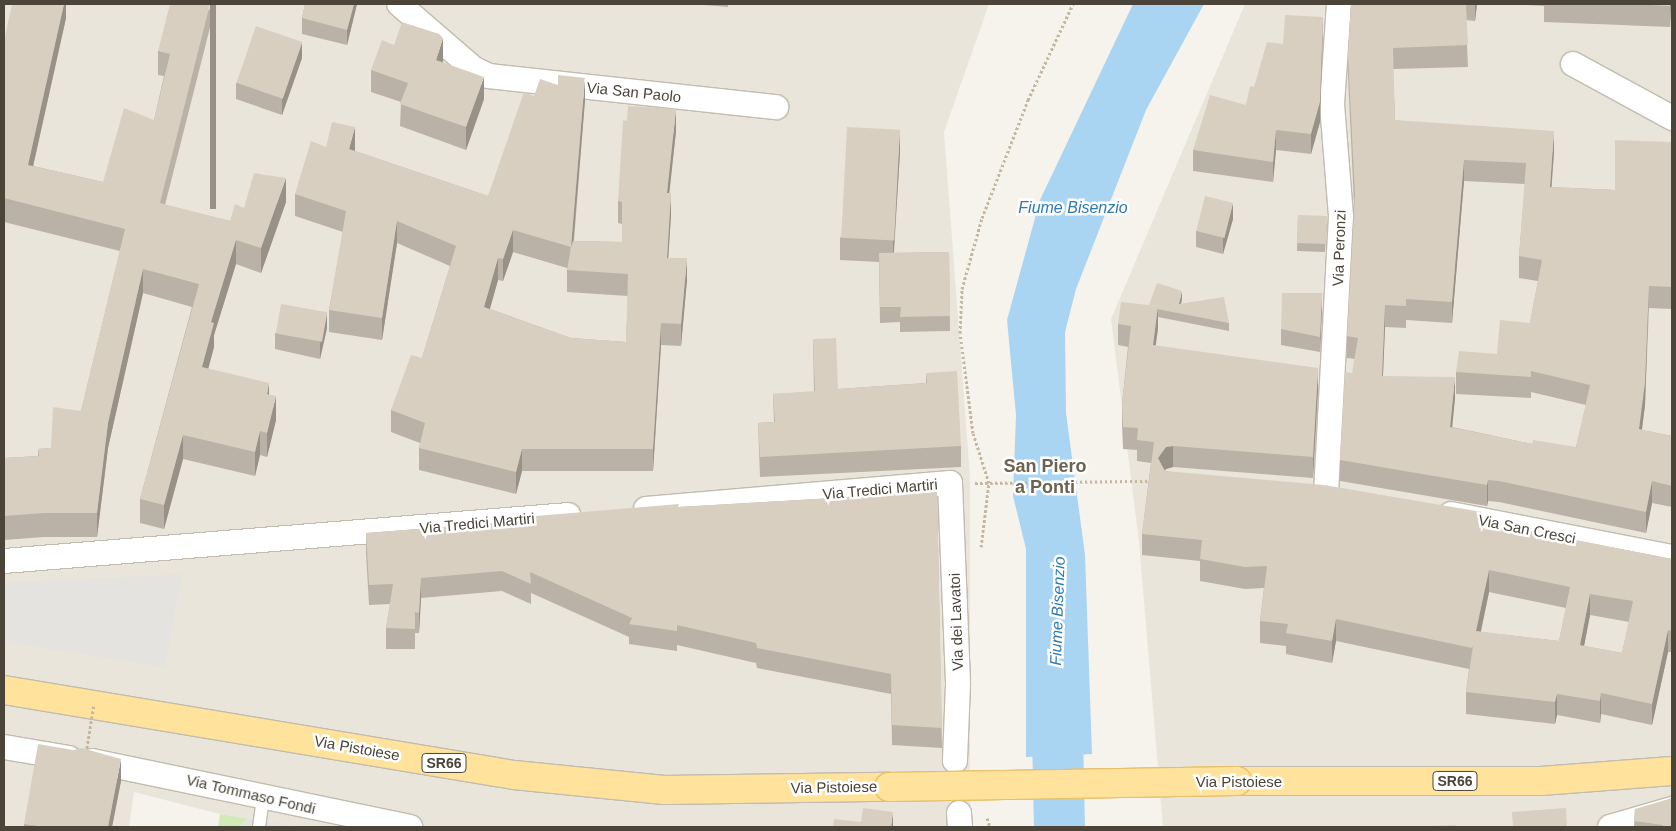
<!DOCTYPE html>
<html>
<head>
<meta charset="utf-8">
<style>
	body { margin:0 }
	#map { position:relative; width:1676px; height:831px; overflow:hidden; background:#f6f3ec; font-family:Helvetica,sans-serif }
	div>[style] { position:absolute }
	.residential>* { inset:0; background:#eae5da }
	.green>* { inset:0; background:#d2eab5 }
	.parking>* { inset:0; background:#e5e3e0 }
	.water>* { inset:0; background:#a9d4f2 }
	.river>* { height:51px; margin:-25.5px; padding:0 25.5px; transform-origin:25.5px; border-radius:25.5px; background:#a9d4f2 }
	.path>* { height:3px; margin-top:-1.5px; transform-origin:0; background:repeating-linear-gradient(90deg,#c4b79f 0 2.5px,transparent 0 5px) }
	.roads { filter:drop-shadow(1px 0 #c2bbae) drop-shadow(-1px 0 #c2bbae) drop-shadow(0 1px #c2bbae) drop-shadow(0 -1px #c2bbae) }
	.lane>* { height:12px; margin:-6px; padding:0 6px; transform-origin:6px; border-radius:6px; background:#fff }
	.street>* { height:24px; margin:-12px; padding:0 12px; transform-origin:12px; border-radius:12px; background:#fff }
	.primary>* { height:28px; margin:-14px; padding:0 14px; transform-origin:14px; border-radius:14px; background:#ffe39c }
	.path-bridge>* { height:3px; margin-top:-1.5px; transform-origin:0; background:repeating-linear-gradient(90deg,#c4b79f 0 2.5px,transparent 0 5px) }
	.bridges { filter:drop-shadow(1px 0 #e6c16a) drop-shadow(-1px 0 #e6c16a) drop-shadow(0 1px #e6c16a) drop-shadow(0 -1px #e6c16a) }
	.primary-bridge>* { height:28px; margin:-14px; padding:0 14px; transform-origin:14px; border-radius:14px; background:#ffe39c }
	.wall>* { inset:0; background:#bab2a6 }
	.shaded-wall>* { inset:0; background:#979187; transform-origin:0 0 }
	.building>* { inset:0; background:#d8cfc1; transform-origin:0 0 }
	span { translate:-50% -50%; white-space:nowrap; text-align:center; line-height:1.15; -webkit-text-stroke:5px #fff; paint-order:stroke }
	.shield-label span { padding:1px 4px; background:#fff; border:1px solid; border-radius:4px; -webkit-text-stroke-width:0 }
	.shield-label { font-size:14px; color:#4b4439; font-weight:700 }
	.street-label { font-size:15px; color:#4b4439 }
	.water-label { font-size:16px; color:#2e7ab2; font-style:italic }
	.quarter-label { font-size:18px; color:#6e6250; font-weight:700 }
	.frame { position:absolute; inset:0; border:5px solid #4b4439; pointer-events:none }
</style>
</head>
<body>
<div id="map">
	<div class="residential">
		<div style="clip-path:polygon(4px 4px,989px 4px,944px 132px,970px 477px,970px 827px,299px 827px,220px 814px,134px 792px,129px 827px,4px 827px)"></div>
		<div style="clip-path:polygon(1245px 4px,1672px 4px,1672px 827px,1163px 827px,1139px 542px,1111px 319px)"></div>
	</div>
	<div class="green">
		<div style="clip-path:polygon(220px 814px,299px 827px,218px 827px)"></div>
	</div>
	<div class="parking">
		<div style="clip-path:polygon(182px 574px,165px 667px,4px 642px,4px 583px)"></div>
		<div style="clip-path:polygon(248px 818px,305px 827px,238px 827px)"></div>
	</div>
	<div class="water">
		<div style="clip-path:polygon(1133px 4px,1204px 4px,1146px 110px,1076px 289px,1065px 332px,1066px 413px,1085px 555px,1092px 754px,1026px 757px,1026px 549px,1013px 496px,1016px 415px,1007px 320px,1040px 200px)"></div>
	</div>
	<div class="river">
		<div style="left:1056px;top:686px;width:141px;rotate:88.8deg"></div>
	</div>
	<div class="path">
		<div style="left:975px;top:483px;width:176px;rotate:-0.7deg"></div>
		<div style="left:981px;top:547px;width:64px;rotate:-82.9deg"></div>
		<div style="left:989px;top:483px;width:52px;rotate:-107.7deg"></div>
		<div style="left:973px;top:433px;width:101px;rotate:-97.4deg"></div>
		<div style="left:960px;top:333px;width:44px;rotate:-87.4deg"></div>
		<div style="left:962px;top:289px;width:74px;rotate:-74.3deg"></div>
		<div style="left:982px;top:218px;width:127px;rotate:-68.7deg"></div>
		<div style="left:1028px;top:100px;width:106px;rotate:-64.9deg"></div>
		<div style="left:987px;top:818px;width:9px;rotate:72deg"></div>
	</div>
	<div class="roads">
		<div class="lane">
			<div style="left:259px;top:827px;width:30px;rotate:-82deg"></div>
		</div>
		<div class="street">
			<div style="left:399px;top:4px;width:99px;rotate:40.9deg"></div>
			<div style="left:474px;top:69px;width:17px;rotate:25deg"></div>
			<div style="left:489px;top:76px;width:289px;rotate:6.2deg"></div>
			<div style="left:1573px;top:64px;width:113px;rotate:28.6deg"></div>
			<div style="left:1326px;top:493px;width:277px;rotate:-86.9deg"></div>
			<div style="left:1341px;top:216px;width:112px;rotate:-94.6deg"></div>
			<div style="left:1332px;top:104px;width:100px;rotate:-86deg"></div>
			<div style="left:646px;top:509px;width:305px;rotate:-4.9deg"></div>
			<div style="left:950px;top:483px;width:202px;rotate:87.7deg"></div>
			<div style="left:958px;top:685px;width:76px;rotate:92.3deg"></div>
			<div style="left:1451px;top:514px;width:225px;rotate:11deg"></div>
			<div style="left:4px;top:561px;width:566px;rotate:-4.66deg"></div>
			<div style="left:4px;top:747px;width:66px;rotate:9.6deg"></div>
			<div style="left:92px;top:761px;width:325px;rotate:11.7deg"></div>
			<div style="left:959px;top:813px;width:14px;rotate:86deg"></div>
			<div style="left:1610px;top:827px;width:65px;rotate:-16.2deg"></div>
		</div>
		<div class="primary">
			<div style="left:4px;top:690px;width:517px;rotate:9.46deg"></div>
			<div style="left:514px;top:775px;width:151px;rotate:5.7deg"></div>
			<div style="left:664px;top:790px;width:225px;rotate:-0.8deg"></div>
			<div style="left:1237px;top:781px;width:304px"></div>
			<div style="left:1541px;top:781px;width:131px;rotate:-4.4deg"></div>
		</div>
	</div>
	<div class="path-bridge">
		<div style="left:86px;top:753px;width:50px;rotate:-80.7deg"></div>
	</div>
	<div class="bridges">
		<div class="primary-bridge">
			<div style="left:889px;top:787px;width:348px;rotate:-1deg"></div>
		</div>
	</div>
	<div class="wall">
		<div style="clip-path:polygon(66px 4px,66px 18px,33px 166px,103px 182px,154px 120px,164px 76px,158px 75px,158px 51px,216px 4px,165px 205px,230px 221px,244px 208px,286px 202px,261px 273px,236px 264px,214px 335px,214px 347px,208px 369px,269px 395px,276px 420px,267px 457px,260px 455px,255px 476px,183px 459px,164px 529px,140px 523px,140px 499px,192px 307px,143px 293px,108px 448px,97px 537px,44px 537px,4px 540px,4px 458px,38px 456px,38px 449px,51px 448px,81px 411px,120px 251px,4px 222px,4px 41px)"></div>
		<div style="clip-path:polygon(305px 4px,357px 4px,347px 45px,302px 34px,302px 18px)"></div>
		<div style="clip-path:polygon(691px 4px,728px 4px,728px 7px)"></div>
		<div style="clip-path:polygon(evenodd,1351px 4px,1477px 4px,1475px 21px,1466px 20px,1468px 67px,1393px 69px,1395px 120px,1554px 152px,1551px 187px,1615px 190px,1672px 142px,1672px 309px,1649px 308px,1645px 405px,1642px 430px,1672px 436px,1672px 507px,1652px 503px,1646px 533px,1499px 502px,1488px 501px,1487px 506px,1340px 481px,1340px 460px,1355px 359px,1347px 358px,1347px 336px,1354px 205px,1348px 76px,1348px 55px,1351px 4px,1464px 181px,1525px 184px,1519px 256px,1519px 278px,1538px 281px,1530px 323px,1497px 354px,1456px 372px,1456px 394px,1531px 398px,1531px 392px,1586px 405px,1576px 447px,1532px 444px,1452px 427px,1455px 398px,1383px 376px,1385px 327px,1406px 328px,1406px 320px,1452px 323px,1464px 181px)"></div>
		<div style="clip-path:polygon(1507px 4px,1671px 4px,1670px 27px,1544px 22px,1544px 6px)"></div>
		<div style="clip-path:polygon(1323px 37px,1320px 122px,1311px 154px,1276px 150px,1273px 182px,1193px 171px,1193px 150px,1246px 105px,1254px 87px,1283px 44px)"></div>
		<div style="clip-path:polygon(302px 58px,282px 115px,236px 99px,236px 83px)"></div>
		<div style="clip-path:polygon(443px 60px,443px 62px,484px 99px,466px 150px,400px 126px,401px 102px,371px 92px,371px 70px)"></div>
		<div style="clip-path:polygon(evenodd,534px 96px,585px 100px,574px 241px,622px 242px,622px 224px,618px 223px,618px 201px,676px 131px,669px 193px,671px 215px,668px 258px,687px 280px,681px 346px,661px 345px,653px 471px,522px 471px,516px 494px,419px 470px,419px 448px,420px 443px,391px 432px,391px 410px,422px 358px,450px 266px,397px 243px,382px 340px,329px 332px,329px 310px,343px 232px,295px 216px,295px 194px,326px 147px,355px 149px,355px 151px,488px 196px,534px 96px,513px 252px,567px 268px,567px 292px,628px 296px,626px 342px,571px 338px,490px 309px,498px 280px,503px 281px,513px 252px)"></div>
		<div style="clip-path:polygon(900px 152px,894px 253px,949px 252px,950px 331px,900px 332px,900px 322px,880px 323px,879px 262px,840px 260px,840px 238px)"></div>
		<div style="clip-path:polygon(1298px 215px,1327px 224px,1325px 252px,1297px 251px)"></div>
		<div style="clip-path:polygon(1233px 219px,1223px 254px,1196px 247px,1196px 231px)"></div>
		<div style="clip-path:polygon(evenodd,1182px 299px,1181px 304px,1229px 323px,1229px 331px,1158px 317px,1158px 328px,1155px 346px,1318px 390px,1313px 478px,1173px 467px,1166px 469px,1165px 471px,1482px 522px,1672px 559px,1672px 652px,1668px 652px,1652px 725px,1601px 714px,1600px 723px,1557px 715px,1555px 724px,1466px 714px,1466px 692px,1469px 669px,1336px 641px,1332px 663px,1286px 654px,1286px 646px,1260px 643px,1260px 621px,1264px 588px,1245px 589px,1200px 581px,1200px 561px,1142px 555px,1142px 534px,1151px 463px,1137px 461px,1137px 450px,1123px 449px,1122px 425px,1122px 404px,1128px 347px,1118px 345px,1118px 324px,1182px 299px,1489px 592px,1566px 608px,1559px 641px,1481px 632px,1489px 592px,1182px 299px,1590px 615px,1629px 622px,1622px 653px,1584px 646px,1590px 615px)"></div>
		<div style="clip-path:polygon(1322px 308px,1320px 352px,1281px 345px,1281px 329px)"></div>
		<div style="clip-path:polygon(327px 328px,320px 359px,275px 349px,275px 333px)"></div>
		<div style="clip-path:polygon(813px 339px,838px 389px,926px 383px,926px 373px,961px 446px,961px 467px,760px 477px,758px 423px,774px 422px,773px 394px,814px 392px)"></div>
		<div style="clip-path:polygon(937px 492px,942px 748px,892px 745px,891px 694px,757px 668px,756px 663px,677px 645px,677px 651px,629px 644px,629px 637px,531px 593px,531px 604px,502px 591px,421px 598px,419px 633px,415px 633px,415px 649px,386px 649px,386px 628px,390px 604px,369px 605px,366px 553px,366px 533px,536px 520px,679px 507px)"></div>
		<div style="clip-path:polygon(121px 781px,112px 827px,24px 827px,24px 824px)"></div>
		<div style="clip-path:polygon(1635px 809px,1672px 827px,1634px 827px)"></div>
	</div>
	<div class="shaded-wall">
		<div style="clip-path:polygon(64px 4px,66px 4px,66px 18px,28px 189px,28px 165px)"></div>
		<div style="left:210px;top:4px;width:6px;height:205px"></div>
		<div style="clip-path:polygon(354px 4px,357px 4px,347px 45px,347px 30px)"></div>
		<div style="clip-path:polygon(1475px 4px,1477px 4px,1475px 21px)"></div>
		<div style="clip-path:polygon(1670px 4px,1671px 4px,1670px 27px)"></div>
		<div style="clip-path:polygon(1323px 17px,1320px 122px,1311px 154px,1311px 134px)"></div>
		<div style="clip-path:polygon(443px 38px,443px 60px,436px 82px,436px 60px)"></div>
		<div style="clip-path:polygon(302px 42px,302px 58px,282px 115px,282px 99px)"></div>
		<div style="clip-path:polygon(484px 77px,484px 99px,466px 150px,466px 127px)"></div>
		<div style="clip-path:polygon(585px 78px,585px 100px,571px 269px,571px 247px)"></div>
		<div style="clip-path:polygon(676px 109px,676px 131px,667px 215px,667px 193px)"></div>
		<div style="clip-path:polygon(355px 127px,355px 149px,349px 171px,349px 149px)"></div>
		<div style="clip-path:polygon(900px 130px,900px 152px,893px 263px,893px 241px)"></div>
		<div style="clip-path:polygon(1276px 130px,1276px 150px,1273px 182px,1273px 162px)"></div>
		<div style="clip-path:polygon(1554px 131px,1554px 152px,1550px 209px,1550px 187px)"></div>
		<div style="clip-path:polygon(1464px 160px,1464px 181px,1452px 323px,1452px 302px)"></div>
		<div style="clip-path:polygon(286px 178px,286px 202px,261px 273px,261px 248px)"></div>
		<div style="clip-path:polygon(671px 193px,671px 215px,667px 280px,667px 258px)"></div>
		<div style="clip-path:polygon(1233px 203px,1233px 219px,1223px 254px,1223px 238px)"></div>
		<div style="clip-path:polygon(397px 221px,397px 243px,382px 340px,382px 318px)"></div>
		<div style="clip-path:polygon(513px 230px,513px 252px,503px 281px,503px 259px)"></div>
		<div style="clip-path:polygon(236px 240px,236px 264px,214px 335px,214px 347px,202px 392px,202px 367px,211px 322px)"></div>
		<div style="clip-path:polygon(498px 258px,498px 280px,484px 329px,484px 307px)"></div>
		<div style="clip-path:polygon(687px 258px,687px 280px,681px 346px,681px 324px)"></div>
		<div style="clip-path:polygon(143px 269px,143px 293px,108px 448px,97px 537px,97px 513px,108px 423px)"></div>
		<div style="clip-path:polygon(1649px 286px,1645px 405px,1639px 451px,1639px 429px)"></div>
		<div style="clip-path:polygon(1182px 291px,1182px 299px,1179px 312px,1179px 304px)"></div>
		<div style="clip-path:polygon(1322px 293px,1322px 308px,1320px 352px,1320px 337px)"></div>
		<div style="clip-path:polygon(1385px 305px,1385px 327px,1382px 397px,1382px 376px)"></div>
		<div style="clip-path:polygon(1158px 306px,1158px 328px,1153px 367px,1153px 345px)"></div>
		<div style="clip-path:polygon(327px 312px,327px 328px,320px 359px,320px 344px)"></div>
		<div style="clip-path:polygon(661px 323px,661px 345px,653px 471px,653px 449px)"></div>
		<div style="clip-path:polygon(1318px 368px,1318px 390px,1313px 478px,1313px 457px)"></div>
		<div style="clip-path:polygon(1455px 377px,1455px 398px,1450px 449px,1450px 427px)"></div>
		<div style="clip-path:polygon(269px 383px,269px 407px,267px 394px)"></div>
		<div style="clip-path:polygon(276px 396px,276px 420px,267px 457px,267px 433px)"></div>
		<div style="clip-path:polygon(260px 431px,260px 455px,255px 476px,255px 452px)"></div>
		<div style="clip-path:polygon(183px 435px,183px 459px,164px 529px,164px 505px)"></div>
		<div style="clip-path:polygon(1173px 446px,1173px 467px,1166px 469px,1158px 479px,1158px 458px,1166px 447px)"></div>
		<div style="clip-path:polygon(522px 449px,522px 471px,516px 494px,516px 472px)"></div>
		<div style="clip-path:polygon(1488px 480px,1488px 501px,1487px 506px,1487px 485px)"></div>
		<div style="clip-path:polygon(1652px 481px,1652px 503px,1646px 533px,1646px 512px)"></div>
		<div style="clip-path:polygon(1489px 570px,1489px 592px,1476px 653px,1476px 631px)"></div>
		<div style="clip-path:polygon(421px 578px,421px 598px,419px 633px,419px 613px)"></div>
		<div style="clip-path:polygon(1590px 594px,1590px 615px,1580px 667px,1580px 645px)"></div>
		<div style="clip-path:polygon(1336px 619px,1336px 641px,1332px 663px,1332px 641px)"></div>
		<div style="clip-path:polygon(1668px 630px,1668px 652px,1652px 725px,1652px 704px)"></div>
		<div style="clip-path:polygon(1601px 693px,1601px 714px,1600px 723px,1600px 701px)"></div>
		<div style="clip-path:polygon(1557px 694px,1557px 715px,1555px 724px,1555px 702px)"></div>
		<div style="clip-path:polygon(121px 759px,121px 781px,112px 827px,108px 827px)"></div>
		<div style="clip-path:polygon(893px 812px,893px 827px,891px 827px)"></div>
	</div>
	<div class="building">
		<div style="clip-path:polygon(12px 4px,64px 4px,28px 165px,103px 182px,124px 108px,154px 120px,170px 54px,158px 51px,170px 4px,210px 4px,160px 203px,230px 221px,235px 204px,244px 208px,254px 173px,286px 178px,261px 248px,236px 240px,211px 322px,214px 323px,202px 367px,269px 383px,267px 394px,276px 396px,267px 433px,260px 431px,255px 452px,183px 435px,164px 505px,140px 499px,199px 284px,143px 269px,108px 423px,97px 513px,44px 513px,4px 516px,4px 458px,39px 456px,38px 449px,51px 448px,53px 407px,81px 411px,125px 229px,4px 198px,4px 41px)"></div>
		<div style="clip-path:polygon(305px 4px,354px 4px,347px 30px,302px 18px)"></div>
		<div style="clip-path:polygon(evenodd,1351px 4px,1466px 4px,1468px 45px,1393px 48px,1395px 120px,1554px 131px,1550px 187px,1615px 190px,1615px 140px,1672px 142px,1672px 287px,1649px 286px,1645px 383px,1639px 429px,1672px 436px,1672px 486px,1652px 481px,1646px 512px,1499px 481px,1488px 480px,1487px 485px,1340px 460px,1345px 372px,1352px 373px,1358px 338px,1347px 336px,1355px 195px,1348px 55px,1351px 4px,1464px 160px,1526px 163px,1519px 256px,1542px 260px,1530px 323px,1500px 320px,1497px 354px,1459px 351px,1456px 372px,1531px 377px,1531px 371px,1590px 385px,1576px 447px,1533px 440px,1532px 444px,1450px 427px,1455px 377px,1382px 376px,1385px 305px,1406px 306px,1406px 299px,1452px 302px,1464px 160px)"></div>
		<div style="clip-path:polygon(1627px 4px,1670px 4px,1670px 6px)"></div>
		<div style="clip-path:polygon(1285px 15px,1323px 17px,1320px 102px,1311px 134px,1276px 130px,1273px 162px,1193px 150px,1210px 95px,1246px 105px,1250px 86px,1254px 87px,1267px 42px,1283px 44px)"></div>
		<div style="clip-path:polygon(402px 22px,439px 34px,443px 38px,436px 60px,484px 77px,466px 127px,400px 104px,408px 83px,371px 70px,382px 40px,394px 45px)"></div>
		<div style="left:256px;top:26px;width:49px;height:60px;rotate:19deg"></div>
		<div style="clip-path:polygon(evenodd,558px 75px,585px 78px,571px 247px,573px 241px,622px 242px,622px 202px,618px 201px,623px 120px,627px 121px,628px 106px,676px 109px,667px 193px,671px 193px,667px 258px,687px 258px,681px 324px,661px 323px,653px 449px,522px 449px,516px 472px,419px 448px,425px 423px,391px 410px,411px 355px,422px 358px,456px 246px,397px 221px,382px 318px,329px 310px,346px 211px,295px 194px,311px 141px,326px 147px,332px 122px,355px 127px,349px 149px,488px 196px,524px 92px,534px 96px,540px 79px,558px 85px,558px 75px,513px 230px,571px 247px,567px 270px,628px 274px,626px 342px,571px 338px,484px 307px,498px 258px,503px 259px,513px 230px)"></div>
		<div style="left:847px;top:127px;width:53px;height:111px;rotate:3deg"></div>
		<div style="left:1205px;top:196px;width:29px;height:36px;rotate:14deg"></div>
		<div style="left:1298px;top:215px;width:29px;height:28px;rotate:2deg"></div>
		<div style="clip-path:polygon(949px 252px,950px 316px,900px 317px,901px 307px,880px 307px,879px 253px)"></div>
		<div style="clip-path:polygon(1157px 283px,1182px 291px,1179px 304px,1224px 297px,1229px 323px,1157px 309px,1158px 306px,1149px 305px)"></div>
		<div style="clip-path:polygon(1282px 293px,1322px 293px,1320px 337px,1281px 329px)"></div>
		<div style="clip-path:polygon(evenodd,1121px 302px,1158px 306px,1153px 345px,1318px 368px,1313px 457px,1173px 446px,1166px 447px,1158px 458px,1165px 471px,1324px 485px,1482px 512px,1480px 521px,1672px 559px,1672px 631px,1668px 630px,1652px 704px,1601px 693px,1600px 701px,1557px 694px,1555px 702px,1466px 692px,1473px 646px,1472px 648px,1336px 619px,1332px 641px,1286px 633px,1288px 624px,1260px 621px,1267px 566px,1245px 567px,1200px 559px,1202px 540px,1142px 534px,1154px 442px,1137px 440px,1138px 428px,1123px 427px,1122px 404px,1131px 326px,1118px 324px,1121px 302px,1489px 570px,1570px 587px,1559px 641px,1476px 631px,1489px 570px,1121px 302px,1590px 594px,1633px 601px,1622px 653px,1580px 645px,1590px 594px)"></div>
		<div style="left:281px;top:304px;width:47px;height:30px;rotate:10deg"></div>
		<div style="clip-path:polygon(836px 338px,838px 389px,927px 383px,926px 373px,957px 371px,961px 446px,760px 457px,758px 423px,775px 422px,773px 394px,815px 391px,813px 339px)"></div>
		<div style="clip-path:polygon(937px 492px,942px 728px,892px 725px,891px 674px,757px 648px,756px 643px,677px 625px,677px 631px,629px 624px,632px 618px,530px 572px,531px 584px,502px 571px,421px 578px,419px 613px,415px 612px,415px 629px,386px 628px,393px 584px,369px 585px,366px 533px,536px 520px,536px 516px,679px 504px,678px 507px)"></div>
		<div style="clip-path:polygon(38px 744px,73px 750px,82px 748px,121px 759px,108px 827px,44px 827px,24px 824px)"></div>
		<div style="clip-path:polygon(1672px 798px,1672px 827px,1663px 827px,1663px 825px,1634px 821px,1635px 809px)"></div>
		<div style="clip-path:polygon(863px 808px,893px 812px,891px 827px,833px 827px,834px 819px,861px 822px)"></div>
		<div style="clip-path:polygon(1566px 808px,1567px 827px,1513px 827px,1512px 812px)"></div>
		<div style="clip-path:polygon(1456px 825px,1456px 827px,1409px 827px)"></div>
	</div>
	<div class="shield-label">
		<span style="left:444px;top:763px">SR66</span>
		<span style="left:1455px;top:781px">SR66</span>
	</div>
	<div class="street-label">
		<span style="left:634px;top:92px;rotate:6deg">Via San Paolo</span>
		<span style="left:1339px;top:248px;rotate:-88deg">Via Peronzi</span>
		<span style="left:880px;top:489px;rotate:-5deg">Via Tredici Martiri</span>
		<span style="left:477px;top:523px;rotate:-5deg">Via Tredici Martiri</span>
		<span style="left:1527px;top:529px;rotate:11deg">Via San Cresci</span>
		<span style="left:956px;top:622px;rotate:-92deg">Via dei Lavatoi</span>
		<span style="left:357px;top:748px;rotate:10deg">Via Pistoiese</span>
		<span style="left:1239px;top:782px">Via Pistoiese</span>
		<span style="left:834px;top:787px;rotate:-1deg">Via Pistoiese</span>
		<span style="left:251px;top:794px;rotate:13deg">Via Tommaso Fondi</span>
	</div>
	<div class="water-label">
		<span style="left:1073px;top:208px">Fiume Bisenzio</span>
		<span style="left:1058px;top:611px;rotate:-88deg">Fiume Bisenzio</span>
	</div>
	<div class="quarter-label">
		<span style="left:1045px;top:477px">San Piero<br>a Ponti</span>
	</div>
	<div class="frame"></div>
</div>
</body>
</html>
